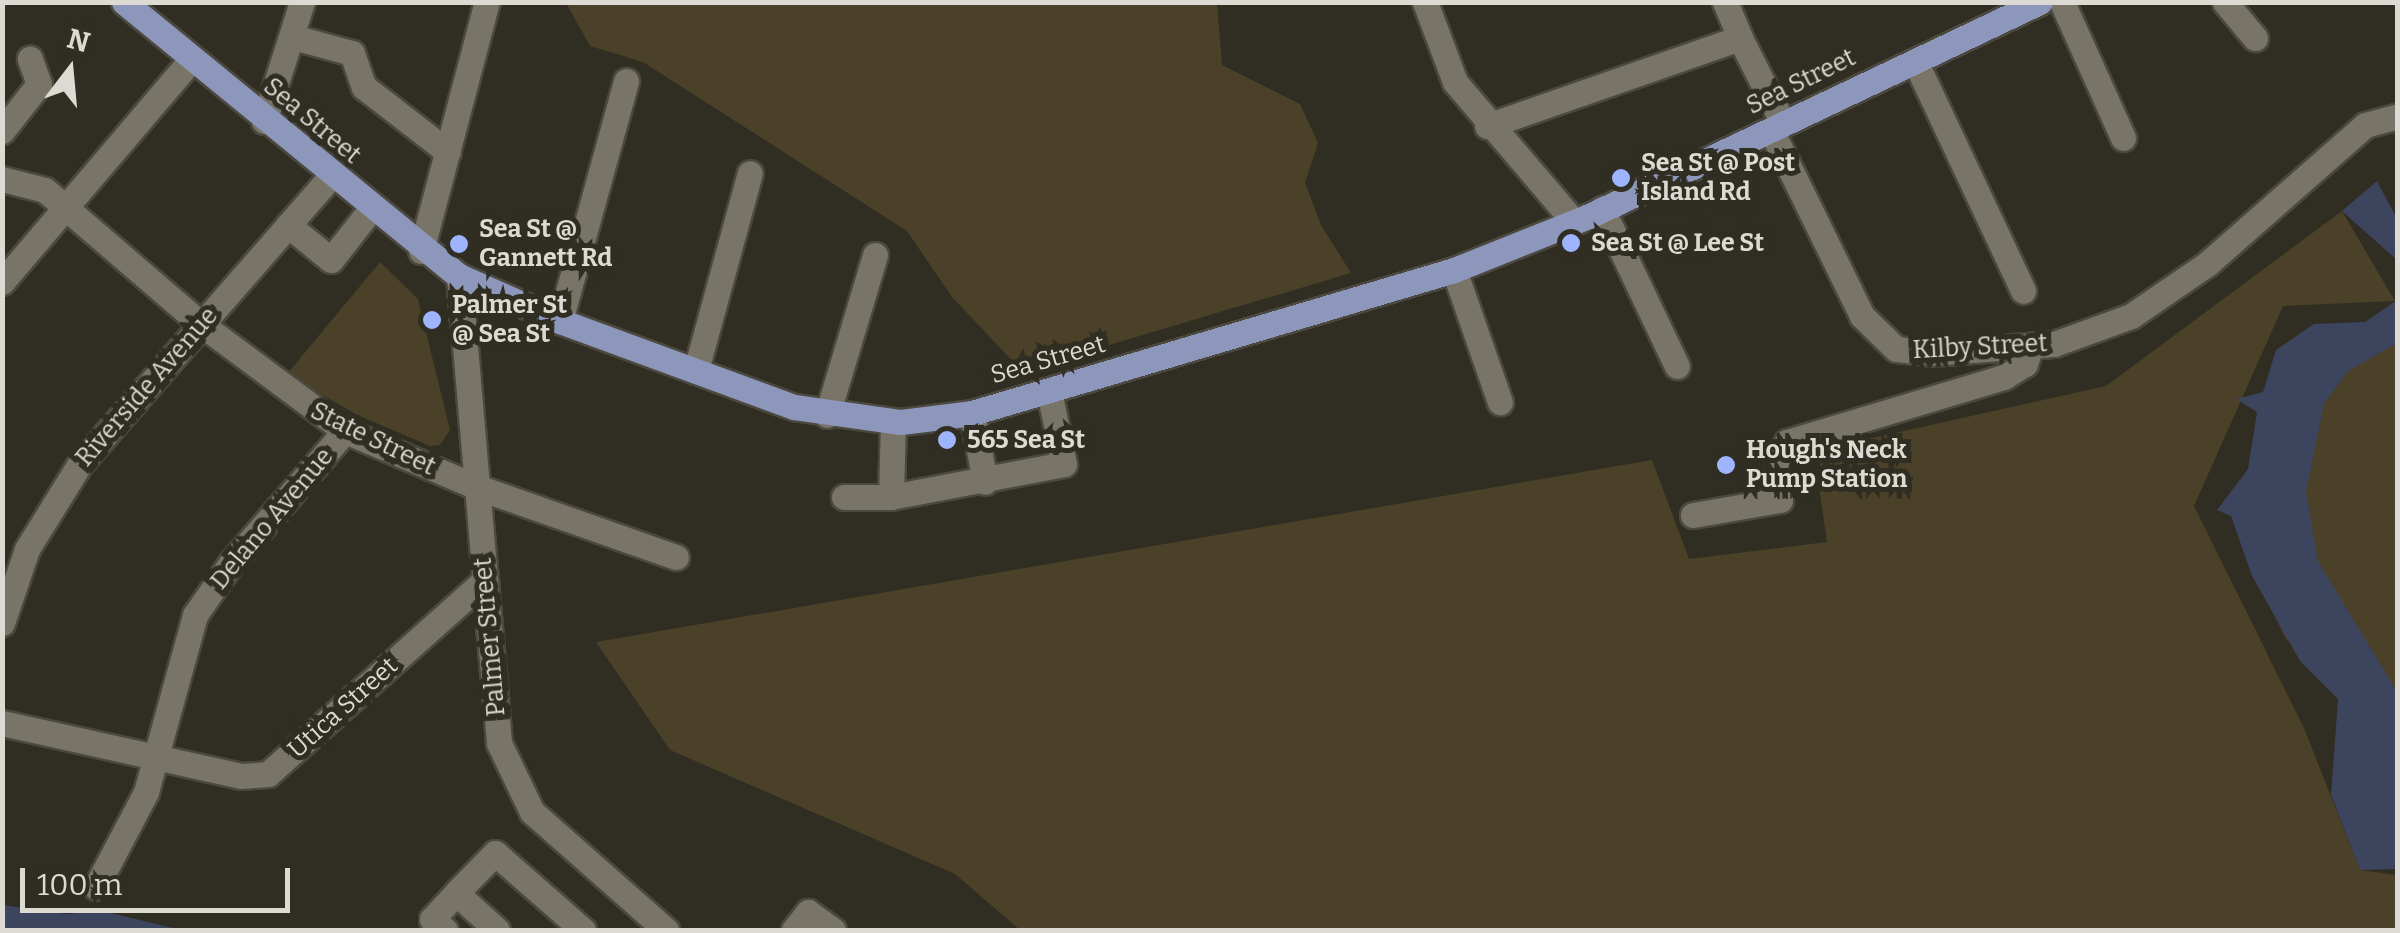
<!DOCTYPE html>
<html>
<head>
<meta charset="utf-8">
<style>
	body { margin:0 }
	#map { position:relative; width:2400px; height:933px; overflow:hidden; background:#302d22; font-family:Bitter,serif }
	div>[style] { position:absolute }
	.green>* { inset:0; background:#4a4128 }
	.water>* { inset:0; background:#3d445d }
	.roads { filter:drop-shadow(2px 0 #4b483f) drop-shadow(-2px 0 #4b483f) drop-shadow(0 2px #4b483f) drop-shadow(0 -2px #4b483f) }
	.minor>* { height:25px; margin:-12.5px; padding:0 12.5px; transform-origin:12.5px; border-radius:12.5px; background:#787468 }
	.major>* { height:25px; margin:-12.5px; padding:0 12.5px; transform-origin:12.5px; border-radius:12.5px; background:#8c97bb }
	.dots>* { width:28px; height:28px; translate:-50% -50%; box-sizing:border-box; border:5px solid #302d22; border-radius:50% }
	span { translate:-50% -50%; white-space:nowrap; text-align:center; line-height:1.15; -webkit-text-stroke:10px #302d22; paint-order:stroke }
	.street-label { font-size:25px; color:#dcdad3 }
	.poi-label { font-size:25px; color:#dcdad3; font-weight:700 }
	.left { translate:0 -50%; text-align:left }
	.frame { position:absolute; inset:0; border:5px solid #dcdad3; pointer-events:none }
	.north { position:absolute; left:20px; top:20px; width:100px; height:100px; -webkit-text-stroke:8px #302d22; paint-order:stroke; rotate:16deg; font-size:28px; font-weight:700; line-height:40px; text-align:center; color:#dcdad3 }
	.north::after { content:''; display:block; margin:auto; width:35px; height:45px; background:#dcdad3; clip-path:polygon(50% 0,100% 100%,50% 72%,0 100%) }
	.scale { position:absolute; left:20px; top:868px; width:270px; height:45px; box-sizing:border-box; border:5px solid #dcdad3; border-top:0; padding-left:12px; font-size:30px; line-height:35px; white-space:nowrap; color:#dcdad3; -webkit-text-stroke:8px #302d22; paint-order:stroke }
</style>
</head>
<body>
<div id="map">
	<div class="green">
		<div style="clip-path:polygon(566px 3px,1217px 3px,1222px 65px,1300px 104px,1318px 143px,1305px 183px,1321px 225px,1351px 273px,1022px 371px,952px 297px,907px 231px,643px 62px,590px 46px)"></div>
		<div style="clip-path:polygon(2342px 211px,2395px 301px,2283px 306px,2194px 506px,2304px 728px,2360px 870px,2397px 875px,2397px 930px,1020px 930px,955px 874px,670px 750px,596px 642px,1652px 460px,1689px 559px,1827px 542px,1814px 451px,2106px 386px)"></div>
		<div style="clip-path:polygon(380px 262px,418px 299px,450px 430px,440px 445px,430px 446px,355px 414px,287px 374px)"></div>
		<div style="clip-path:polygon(2390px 339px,2398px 343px,2397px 821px,2364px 704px,2286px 639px,2276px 619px,2280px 394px)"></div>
	</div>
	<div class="water">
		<div style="clip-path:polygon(2377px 181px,2397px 219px,2397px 260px,2342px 211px)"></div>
		<div style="clip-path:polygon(2397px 300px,2397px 343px,2347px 372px,2324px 404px,2306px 492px,2318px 561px,2397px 692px,2397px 869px,2360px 870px,2331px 795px,2338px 699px,2300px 661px,2252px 576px,2231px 516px,2217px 510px,2248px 469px,2257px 412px,2236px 399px,2263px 392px,2276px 350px,2314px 324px,2365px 322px)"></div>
		<div style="clip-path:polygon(3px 905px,66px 914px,102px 911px,182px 930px,3px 930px)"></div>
	</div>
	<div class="roads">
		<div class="minor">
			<div style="left:1425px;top:2px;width:85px;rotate:69.4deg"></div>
			<div style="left:1455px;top:82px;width:184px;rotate:49.6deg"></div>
			<div style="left:1725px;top:2px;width:39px;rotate:67deg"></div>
			<div style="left:2062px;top:2px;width:149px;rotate:65.8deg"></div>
			<div style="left:2225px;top:2px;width:47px;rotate:50.2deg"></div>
			<div style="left:293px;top:37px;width:61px;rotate:15.2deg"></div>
			<div style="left:352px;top:53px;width:36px;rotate:71deg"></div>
			<div style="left:364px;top:87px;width:106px;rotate:37.7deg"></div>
			<div style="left:1915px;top:61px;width:254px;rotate:64.8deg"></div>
			<div style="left:264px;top:121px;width:125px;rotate:-72.3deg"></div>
			<div style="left:1487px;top:126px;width:268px;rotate:-19.2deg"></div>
			<div style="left:1740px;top:38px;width:95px;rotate:63.2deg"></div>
			<div style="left:1771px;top:130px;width:207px;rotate:63.9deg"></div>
			<div style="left:1862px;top:316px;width:47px;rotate:44.1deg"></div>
			<div style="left:1896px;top:349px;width:36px;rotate:6deg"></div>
			<div style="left:1932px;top:353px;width:122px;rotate:-4.2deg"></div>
			<div style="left:2054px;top:344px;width:82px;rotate:-20deg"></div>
			<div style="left:2131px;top:316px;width:92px;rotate:-34.4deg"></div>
			<div style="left:2207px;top:264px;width:210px;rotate:-41.3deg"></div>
			<div style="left:2365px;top:125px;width:34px;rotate:-15deg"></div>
			<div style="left:2px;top:131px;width:60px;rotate:-51.8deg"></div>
			<div style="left:39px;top:84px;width:27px;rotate:-110deg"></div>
			<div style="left:2px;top:179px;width:44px;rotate:14.3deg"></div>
			<div style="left:45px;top:190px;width:206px;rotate:40.7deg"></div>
			<div style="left:201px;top:324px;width:179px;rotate:36.6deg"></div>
			<div style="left:345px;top:431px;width:143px;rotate:23deg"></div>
			<div style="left:477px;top:487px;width:211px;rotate:19.4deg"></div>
			<div style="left:1602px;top:209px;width:174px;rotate:64.5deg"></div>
			<div style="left:288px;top:225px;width:55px;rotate:39.1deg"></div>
			<div style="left:331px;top:260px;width:63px;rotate:-52deg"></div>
			<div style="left:421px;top:251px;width:258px;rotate:-75.2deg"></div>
			<div style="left:1454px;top:270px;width:140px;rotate:70.8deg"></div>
			<div style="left:459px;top:276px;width:469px;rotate:85.1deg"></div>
			<div style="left:499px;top:743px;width:76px;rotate:64.4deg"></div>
			<div style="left:532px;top:812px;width:179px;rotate:41.4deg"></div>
			<div style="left:2px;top:282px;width:289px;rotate:-49.6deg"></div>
			<div style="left:560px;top:321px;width:249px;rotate:-74.6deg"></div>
			<div style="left:696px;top:370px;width:204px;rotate:-74.7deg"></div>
			<div style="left:972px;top:413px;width:70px;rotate:79.3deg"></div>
			<div style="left:827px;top:415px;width:167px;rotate:-73.3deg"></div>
			<div style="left:844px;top:497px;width:47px"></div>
			<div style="left:891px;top:497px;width:75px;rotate:-88.5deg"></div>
			<div style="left:891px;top:497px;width:176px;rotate:-10.8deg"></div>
			<div style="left:1064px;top:464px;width:75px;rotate:-101.6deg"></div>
			<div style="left:1693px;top:515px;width:88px;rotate:-9.8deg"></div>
			<div style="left:1780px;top:500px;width:39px;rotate:-96deg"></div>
			<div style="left:1776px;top:461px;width:22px;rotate:-60deg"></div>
			<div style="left:1787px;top:442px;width:227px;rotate:-16.7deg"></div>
			<div style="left:2004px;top:377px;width:25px;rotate:-32deg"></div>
			<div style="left:2025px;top:364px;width:19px;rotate:-72deg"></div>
			<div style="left:2px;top:623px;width:78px;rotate:-71.3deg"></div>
			<div style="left:27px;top:549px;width:99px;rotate:-58.2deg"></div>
			<div style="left:79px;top:465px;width:383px;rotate:-48.9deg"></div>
			<div style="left:2px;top:723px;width:245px;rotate:12.5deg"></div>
			<div style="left:241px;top:776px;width:27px;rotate:-4deg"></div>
			<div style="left:268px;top:774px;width:291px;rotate:-41.8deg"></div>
			<div style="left:96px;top:887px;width:107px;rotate:-62.2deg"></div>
			<div style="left:146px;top:792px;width:184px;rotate:-74.5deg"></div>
			<div style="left:195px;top:615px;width:63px;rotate:-55.3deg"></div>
			<div style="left:231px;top:563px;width:174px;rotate:-49.2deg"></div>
			<div style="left:445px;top:930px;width:17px;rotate:-140deg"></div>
			<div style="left:432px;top:919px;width:35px;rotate:-47deg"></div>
			<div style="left:497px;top:930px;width:55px;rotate:-137.9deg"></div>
			<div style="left:456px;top:893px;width:56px;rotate:-45.7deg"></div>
			<div style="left:495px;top:853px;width:117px;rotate:41.2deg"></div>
			<div style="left:794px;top:930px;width:23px;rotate:-52deg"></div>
			<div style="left:808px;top:912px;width:31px;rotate:36deg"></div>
		</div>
		<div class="major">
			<div style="left:124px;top:2px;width:433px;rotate:39.3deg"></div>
			<div style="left:459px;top:276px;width:111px;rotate:24deg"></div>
			<div style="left:560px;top:321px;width:249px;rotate:20.2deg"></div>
			<div style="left:794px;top:407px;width:108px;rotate:8deg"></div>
			<div style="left:901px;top:422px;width:72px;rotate:-7.2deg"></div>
			<div style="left:972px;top:413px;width:503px;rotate:-16.52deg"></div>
			<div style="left:1454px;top:270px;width:145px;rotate:-21.8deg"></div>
			<div style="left:1589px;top:216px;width:499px;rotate:-25.4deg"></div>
		</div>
	</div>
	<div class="dots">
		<div style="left:1621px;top:178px;background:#9eb4fd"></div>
		<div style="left:1571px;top:243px;background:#9eb4fd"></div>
		<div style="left:459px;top:244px;background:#9eb4fd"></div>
		<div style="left:432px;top:320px;background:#9eb4fd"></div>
		<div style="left:947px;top:440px;background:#9eb4fd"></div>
		<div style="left:1726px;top:465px;background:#9eb4fd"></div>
	</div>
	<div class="street-label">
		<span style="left:1801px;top:82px;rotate:-26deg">Sea Street</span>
		<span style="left:312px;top:121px;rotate:40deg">Sea Street</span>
		<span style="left:1980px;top:347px;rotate:-3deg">Kilby Street</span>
		<span style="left:1048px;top:360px;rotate:-16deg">Sea Street</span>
		<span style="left:147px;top:387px;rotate:-49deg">Riverside Avenue</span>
		<span style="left:373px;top:439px;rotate:26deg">State Street</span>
		<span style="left:272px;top:519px;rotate:-50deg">Delano Avenue</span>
		<span style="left:490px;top:637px;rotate:-95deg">Palmer Street</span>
		<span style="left:343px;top:708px;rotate:-42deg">Utica Street</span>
	</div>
	<div class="poi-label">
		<span class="left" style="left:1641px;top:178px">Sea St @ Post<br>Island Rd</span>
		<span class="left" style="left:479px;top:244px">Sea St @<br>Gannett Rd</span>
		<span class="left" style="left:1591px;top:243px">Sea St @ Lee St</span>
		<span class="left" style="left:452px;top:320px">Palmer St<br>@ Sea St</span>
		<span class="left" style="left:967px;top:440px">565 Sea St</span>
		<span class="left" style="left:1746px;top:465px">Hough's Neck<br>Pump Station</span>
	</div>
	<div class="frame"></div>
	<div class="north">N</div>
	<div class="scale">100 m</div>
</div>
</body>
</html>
